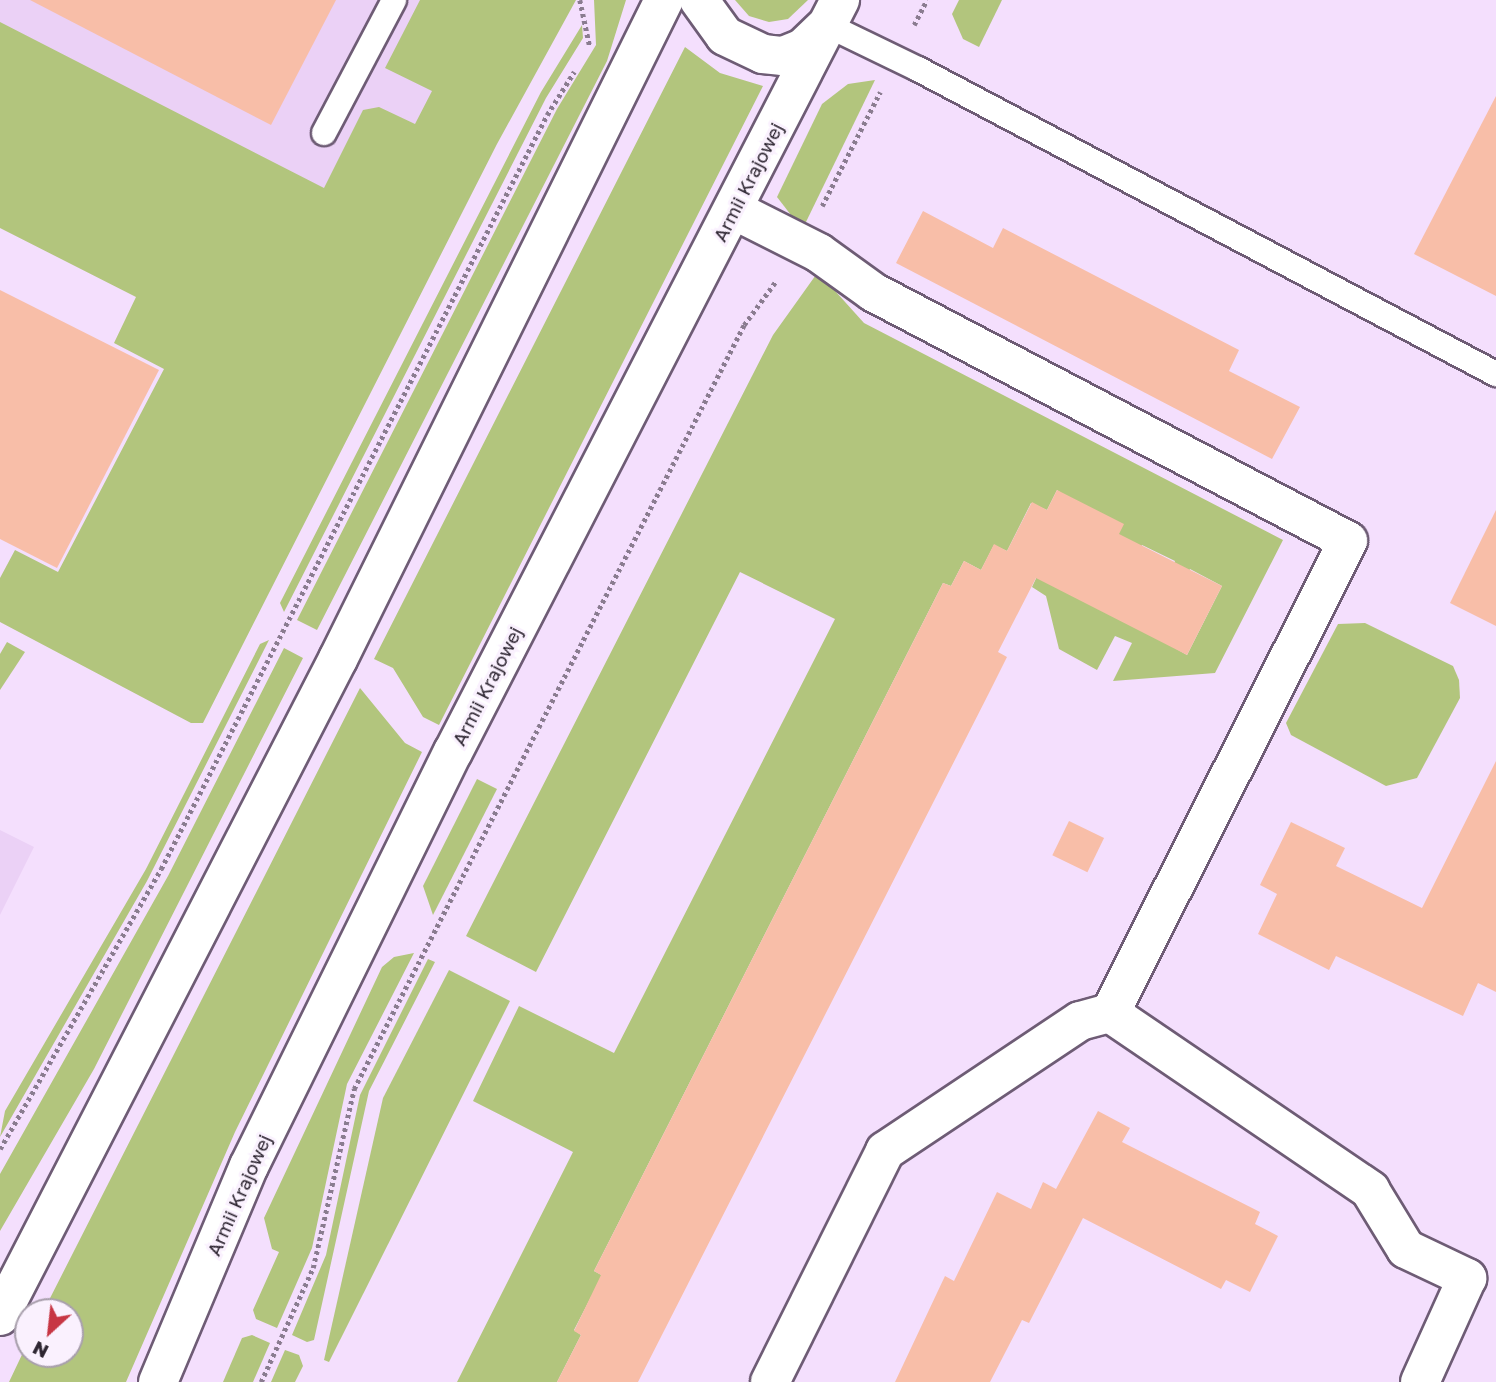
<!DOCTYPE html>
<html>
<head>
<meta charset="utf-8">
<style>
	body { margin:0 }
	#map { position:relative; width:1496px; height:1382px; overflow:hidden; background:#f4dffd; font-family:"Golos Text",sans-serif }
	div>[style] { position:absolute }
	.built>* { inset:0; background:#ebd1f6 }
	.green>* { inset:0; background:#b2c57d }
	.building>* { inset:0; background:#f8bea8; transform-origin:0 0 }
	.path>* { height:4.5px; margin-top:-2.25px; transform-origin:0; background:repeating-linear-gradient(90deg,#8a7c90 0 3.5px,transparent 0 7px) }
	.roads { filter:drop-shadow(2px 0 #6e5c75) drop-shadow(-2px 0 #6e5c75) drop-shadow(0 2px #6e5c75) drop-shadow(0 -2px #6e5c75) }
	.service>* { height:24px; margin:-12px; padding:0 12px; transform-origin:12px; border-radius:12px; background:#fff }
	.minor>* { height:38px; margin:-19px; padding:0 19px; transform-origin:19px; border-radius:19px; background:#fff }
	.primary>* { height:38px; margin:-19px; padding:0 19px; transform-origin:19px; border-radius:19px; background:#fff }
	span { translate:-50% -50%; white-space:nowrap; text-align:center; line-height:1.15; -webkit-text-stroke:6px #faf1fe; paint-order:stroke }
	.street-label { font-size:19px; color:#2d2531 }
	.north { position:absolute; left:14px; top:1298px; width:70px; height:70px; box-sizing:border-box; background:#faf1fe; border:2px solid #a89fac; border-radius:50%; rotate:207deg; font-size:19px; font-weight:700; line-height:28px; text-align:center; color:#2d2531 }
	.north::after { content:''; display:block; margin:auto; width:24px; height:32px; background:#c73644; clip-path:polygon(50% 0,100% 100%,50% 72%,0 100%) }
</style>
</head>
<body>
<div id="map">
	<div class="built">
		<div style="clip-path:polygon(0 0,489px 0,374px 220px,0 25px)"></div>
		<div style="clip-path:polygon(0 830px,34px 847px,0 915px)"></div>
	</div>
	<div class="green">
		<div style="clip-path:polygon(420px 0,576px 0,497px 144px,203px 723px,191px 723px,0 622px,0 578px,15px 550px,58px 572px,164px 369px,114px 343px,136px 297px,0 228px,0 22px,324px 188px,363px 110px,379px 107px,415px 124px,432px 91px,385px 68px)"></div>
		<div style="clip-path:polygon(594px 0,626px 0,607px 61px,317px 630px,297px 620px,557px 109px,596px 45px)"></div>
		<div style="clip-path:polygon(735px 0,808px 0,788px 19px,769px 22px,749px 16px)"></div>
		<div style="clip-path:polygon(959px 0,1002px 0,979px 47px,963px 39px,952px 14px)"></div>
		<div style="clip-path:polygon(582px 25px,583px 38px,546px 98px,284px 612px,280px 603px,541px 92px)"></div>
		<div style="clip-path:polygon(685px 47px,720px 73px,763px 86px,439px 725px,423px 717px,393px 668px,374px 659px)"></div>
		<div style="clip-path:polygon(875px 80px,805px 224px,794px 219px,777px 197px,822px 104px,848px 84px)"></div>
		<div style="clip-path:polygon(818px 272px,864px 323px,1283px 540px,1215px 673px,1113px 681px,1132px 643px,1115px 636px,1097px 670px,1059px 649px,1046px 596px,1032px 587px,1040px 570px,1187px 655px,1222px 586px,1190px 569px,1187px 575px,1172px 569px,1175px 561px,1142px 545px,1139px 551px,1057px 490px,1047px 510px,1031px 503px,1007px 551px,994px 545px,981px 570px,964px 561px,951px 586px,943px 583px,594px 1271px,609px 1279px,591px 1297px,574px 1330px,581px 1335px,557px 1382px,457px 1382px,573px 1152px,473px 1101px,519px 1006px,614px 1053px,835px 619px,740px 572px,536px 972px,466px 936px,773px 335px)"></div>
		<div style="clip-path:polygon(1365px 623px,1453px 666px,1459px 680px,1460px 698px,1417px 778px,1386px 786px,1291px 735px,1286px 723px,1338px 624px)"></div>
		<div style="clip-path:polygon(269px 640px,147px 881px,0 1137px,5px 1111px,146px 869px,260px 644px)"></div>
		<div style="clip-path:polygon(7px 642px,25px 652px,0 690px,0 654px)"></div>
		<div style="clip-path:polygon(284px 648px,303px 658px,94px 1069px,0 1231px,0 1174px,168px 876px)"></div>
		<div style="clip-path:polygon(360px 688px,405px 743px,422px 752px,235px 1132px,126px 1382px,9px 1382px,28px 1342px,28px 1354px,70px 1354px,70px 1312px,43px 1312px)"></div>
		<div style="clip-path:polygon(477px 779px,497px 789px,433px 915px,423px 886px)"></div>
		<div style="clip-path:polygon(414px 953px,347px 1084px,312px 1248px,277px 1328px,256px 1319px,253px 1310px,279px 1252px,272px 1249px,264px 1218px,382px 967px,394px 957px)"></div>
		<div style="clip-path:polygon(428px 959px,435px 962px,369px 1091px,314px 1340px,307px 1342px,292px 1335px,326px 1255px,360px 1095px)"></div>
		<div style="clip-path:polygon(449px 970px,510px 1001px,329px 1362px,324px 1360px,383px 1098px)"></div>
		<div style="clip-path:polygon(252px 1335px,270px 1343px,253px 1382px,223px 1382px,242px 1338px)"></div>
		<div style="clip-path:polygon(285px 1350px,299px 1355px,303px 1366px,295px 1382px,271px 1382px)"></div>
	</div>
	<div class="building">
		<div style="clip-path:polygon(30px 0,336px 0,271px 125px)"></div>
		<div style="clip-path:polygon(1496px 96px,1496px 296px,1414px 254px)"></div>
		<div style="clip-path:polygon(923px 211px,993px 248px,1003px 228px,1239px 350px,1229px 371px,1300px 407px,1272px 459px,896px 263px)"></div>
		<div style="clip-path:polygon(0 290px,159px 370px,57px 568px,0 539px)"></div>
		<div style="clip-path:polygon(1057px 490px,1124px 524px,1119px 534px,1222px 586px,1187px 655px,1036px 578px,998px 652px,1007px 657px,990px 691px,638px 1382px,557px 1382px,581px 1335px,574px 1331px,601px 1275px,594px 1271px,943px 583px,951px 586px,964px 561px,981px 570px,994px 544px,1007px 551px,1032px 502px,1047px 510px)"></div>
		<div style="clip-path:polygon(1496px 510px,1496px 626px,1450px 603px)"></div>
		<div style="clip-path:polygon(1496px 761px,1496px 992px,1478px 983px,1463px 1016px,1336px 956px,1329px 970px,1258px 934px,1277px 894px,1260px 885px,1291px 822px,1345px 848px,1336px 866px,1422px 908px)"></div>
		<div style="left:1069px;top:821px;width:39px;height:38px;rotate:26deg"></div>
		<div style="clip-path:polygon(1098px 1111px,1130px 1128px,1122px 1142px,1260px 1212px,1255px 1224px,1278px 1236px,1250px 1292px,1226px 1280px,1221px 1289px,1083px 1218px,1029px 1323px,1022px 1320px,990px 1382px,895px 1382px,945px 1276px,954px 1281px,997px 1192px,1031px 1209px,1043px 1182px,1056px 1189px)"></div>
	</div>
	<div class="path">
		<div style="left:580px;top:0;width:48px;rotate:78deg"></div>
		<div style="left:914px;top:25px;width:28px;rotate:-63deg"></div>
		<div style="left:822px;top:206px;width:128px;rotate:-63deg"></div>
		<div style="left:0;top:1149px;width:323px;rotate:-60.1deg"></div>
		<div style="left:161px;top:869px;width:847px;rotate:-62.89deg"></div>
		<div style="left:547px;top:115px;width:51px;rotate:-57.9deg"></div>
		<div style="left:261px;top:1382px;width:125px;rotate:-65.5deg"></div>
		<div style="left:313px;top:1268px;width:184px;rotate:-77.1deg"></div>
		<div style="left:354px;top:1089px;width:858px;rotate:-62.96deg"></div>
		<div style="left:744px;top:325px;width:54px;rotate:-54deg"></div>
	</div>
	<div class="roads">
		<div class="service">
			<div style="left:827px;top:25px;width:101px;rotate:25.8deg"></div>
			<div style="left:918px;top:69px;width:654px;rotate:27.82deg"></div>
			<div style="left:324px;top:133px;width:150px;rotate:-62.2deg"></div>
		</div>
		<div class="minor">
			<div style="left:734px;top:210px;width:95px;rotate:26.8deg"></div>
			<div style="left:819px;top:253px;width:67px;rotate:35.8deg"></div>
			<div style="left:873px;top:292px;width:536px;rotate:27.66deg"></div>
			<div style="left:1348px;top:541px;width:529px;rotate:116.76deg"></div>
			<div style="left:770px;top:1382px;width:258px;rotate:-63.5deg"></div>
			<div style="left:885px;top:1151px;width:234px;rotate:-33.7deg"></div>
			<div style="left:1080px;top:1021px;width:31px;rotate:-15deg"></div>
			<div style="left:1110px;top:1013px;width:315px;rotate:34.2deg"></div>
			<div style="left:1370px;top:1190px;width:69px;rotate:58.6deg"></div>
			<div style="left:1406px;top:1249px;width:68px;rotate:25.4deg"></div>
			<div style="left:1467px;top:1278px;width:114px;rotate:114.3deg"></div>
		</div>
		<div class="primary">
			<div style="left:699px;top:0;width:44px;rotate:54.2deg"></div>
			<div style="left:725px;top:36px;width:42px;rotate:25.3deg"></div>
			<div style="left:763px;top:54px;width:20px;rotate:6deg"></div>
			<div style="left:783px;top:56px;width:22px;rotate:-22deg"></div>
			<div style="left:803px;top:48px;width:29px;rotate:-44deg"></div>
			<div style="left:0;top:1316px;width:739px;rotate:-62.78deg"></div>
			<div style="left:338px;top:659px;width:735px;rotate:-63.68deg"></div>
			<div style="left:158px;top:1382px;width:234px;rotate:-67.2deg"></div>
			<div style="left:249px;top:1166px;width:462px;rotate:-63.8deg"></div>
			<div style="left:453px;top:752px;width:846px;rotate:-62.77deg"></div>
		</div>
	</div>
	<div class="street-label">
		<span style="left:748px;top:182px;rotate:-63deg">Armii Krajowej</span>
		<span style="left:487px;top:686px;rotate:-63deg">Armii Krajowej</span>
		<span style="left:239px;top:1195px;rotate:-66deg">Armii Krajowej</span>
	</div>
	<div class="north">N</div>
</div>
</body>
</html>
